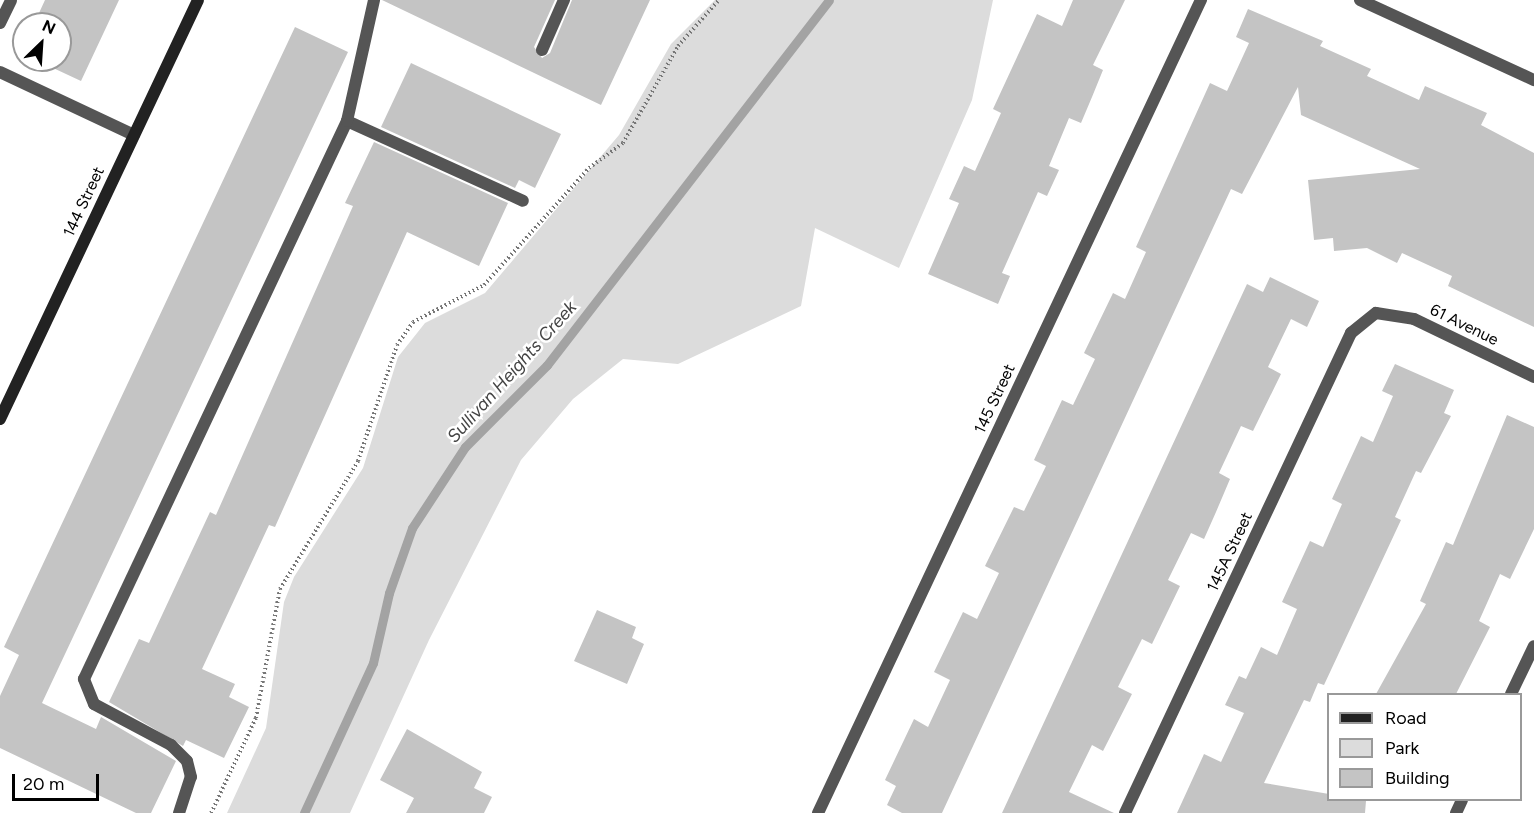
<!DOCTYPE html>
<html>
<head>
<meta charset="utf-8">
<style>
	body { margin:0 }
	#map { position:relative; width:1534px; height:813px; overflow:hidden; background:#fff; font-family:Figtree,sans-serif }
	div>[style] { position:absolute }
	.green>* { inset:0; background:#dcdcdc }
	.stream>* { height:9px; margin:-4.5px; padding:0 4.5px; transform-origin:4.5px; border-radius:4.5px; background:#a3a3a3 }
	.building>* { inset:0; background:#c4c4c4 }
	.path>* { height:4px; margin-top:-2px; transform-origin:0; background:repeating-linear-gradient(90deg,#777 0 1.5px,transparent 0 4.5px) }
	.lane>* { height:12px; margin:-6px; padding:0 6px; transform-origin:6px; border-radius:6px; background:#555 }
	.street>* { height:12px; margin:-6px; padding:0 6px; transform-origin:6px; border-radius:6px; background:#555 }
	.secondary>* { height:12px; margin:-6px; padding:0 6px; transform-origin:6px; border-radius:6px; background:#222 }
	span { translate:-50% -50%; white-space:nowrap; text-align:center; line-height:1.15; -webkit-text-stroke:5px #fff; paint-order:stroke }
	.street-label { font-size:16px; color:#000 }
	.water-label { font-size:18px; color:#444; font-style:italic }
	.legend { position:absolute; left:1327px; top:693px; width:195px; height:108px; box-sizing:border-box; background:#fff; border:2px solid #999; margin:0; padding:8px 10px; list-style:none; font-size:18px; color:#000 }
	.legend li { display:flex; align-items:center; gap:12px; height:30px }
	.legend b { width:30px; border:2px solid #999 }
	.north { position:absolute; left:12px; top:12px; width:60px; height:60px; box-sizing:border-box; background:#fff; border:2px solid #999; border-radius:50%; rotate:25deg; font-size:16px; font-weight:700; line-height:24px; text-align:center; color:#000 }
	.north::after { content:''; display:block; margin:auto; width:21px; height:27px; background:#000; clip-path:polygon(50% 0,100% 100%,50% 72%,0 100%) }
	.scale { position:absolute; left:12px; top:774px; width:87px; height:27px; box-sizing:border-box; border:3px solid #000; border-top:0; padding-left:8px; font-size:18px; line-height:21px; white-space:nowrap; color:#000; -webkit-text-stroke:4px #fff; paint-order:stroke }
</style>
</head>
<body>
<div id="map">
	<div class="green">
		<div style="clip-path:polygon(715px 0,993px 0,972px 100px,899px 268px,815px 228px,801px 306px,678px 364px,623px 359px,573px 399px,521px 460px,429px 640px,350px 813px,227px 813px,266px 728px,284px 602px,294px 577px,363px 468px,398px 357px,425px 323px,485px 293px,619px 135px,671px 44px)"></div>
	</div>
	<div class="stream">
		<div style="left:304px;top:813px;width:165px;rotate:-65.3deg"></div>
		<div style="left:373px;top:663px;width:72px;rotate:-77.1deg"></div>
		<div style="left:389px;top:593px;width:69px;rotate:-70.5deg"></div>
		<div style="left:412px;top:528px;width:97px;rotate:-56.8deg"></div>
		<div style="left:465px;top:447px;width:116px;rotate:-45deg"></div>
		<div style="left:547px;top:365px;width:461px;rotate:-52.3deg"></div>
	</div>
	<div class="building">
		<div style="clip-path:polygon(45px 0,119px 0,81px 81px,36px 60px,60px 60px,60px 24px,34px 24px)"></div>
		<div style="clip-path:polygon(382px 0,555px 0,534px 47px,542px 58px,550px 53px,572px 0,650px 0,601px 105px)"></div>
		<div style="clip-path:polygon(1073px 0,1125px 0,1093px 65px,1103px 70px,1092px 97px,1081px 123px,1069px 118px,1049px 166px,1059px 170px,1047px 196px,1038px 192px,1002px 273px,1010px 276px,998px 304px,928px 274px,959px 203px,949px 199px,964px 166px,975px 171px,1001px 113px,993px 109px,1037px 14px,1062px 26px)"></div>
		<div style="clip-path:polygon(1248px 9px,1323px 41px,1320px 46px,1371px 69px,1367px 76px,1419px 100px,1425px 86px,1487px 113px,1481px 125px,1534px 153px,1534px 327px,1448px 286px,1452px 276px,1402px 253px,1397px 263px,1367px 248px,1334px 251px,1333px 238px,1314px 240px,1308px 180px,1420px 169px,1301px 115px,1298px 87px,1242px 194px,1231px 189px,942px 813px,902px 813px,887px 805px,896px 786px,885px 780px,914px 719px,928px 727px,950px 680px,934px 672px,963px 612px,977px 619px,999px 573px,985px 566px,1014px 507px,1024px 511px,1046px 466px,1034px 460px,1062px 400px,1073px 405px,1095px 359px,1084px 353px,1113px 293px,1125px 299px,1146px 252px,1136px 247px,1210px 83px,1227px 91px,1249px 43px,1236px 37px)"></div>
		<div style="clip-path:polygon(295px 27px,348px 52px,42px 703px,96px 729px,101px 717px,176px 761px,151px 813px,136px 813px,0 748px,0 696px,19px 655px,4px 647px)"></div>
		<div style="clip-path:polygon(411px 63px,561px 134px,535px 188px,519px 180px,515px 188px,381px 127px)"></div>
		<div style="clip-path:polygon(374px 142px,508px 203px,479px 266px,407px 232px,275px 527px,269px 525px,202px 669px,235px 684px,229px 697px,249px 707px,224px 758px,186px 740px,183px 746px,109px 702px,139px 639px,149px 643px,210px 512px,216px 515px,353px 206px,345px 203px)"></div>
		<div style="clip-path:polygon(1270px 277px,1319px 301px,1307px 327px,1291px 319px,1268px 367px,1281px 374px,1253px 431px,1241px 426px,1219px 473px,1230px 479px,1216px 512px,1204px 539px,1191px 533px,1168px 580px,1180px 586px,1152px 644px,1142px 639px,1118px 687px,1132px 694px,1103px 751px,1092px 745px,1069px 792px,1114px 813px,1002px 813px,1247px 284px,1263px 292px)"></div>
		<div style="clip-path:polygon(1395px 364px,1454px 390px,1444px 413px,1451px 416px,1421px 473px,1416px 471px,1395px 517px,1401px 520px,1324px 685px,1318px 683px,1310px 702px,1304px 700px,1264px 783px,1329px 794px,1329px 800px,1366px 801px,1365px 813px,1177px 813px,1204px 754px,1221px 762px,1244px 713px,1225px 705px,1239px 676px,1246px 679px,1261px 647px,1277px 655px,1297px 609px,1282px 602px,1310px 541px,1323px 547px,1342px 504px,1332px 499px,1361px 436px,1373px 442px,1393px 396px,1382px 391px)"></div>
		<div style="clip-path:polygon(1507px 415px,1534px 427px,1534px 529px,1510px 579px,1500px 574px,1479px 621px,1490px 627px,1456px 694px,1376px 694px,1426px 604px,1420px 601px,1446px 542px,1453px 545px)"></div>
		<div style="clip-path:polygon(597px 610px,636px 627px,632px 638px,644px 644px,627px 684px,574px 661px)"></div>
		<div style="clip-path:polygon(407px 729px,482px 772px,474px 788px,492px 797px,484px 813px,406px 813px,414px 798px,380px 780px)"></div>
	</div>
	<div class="path">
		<div style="left:211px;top:813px;width:105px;rotate:-64.7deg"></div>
		<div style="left:256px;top:718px;width:131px;rotate:-79.5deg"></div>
		<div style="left:280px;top:589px;width:150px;rotate:-58.6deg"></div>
		<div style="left:358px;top:461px;width:122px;rotate:-71.4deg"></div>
		<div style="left:397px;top:345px;width:28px;rotate:-55deg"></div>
		<div style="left:413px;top:322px;width:80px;rotate:-27.5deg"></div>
		<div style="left:484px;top:285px;width:157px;rotate:-48.1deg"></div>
		<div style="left:589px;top:168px;width:42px;rotate:-36.3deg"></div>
		<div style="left:623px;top:143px;width:112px;rotate:-60.4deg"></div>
		<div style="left:678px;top:46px;width:62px;rotate:-48.3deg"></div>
	</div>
	<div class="lane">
		<div style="left:0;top:23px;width:25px;rotate:-64deg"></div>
		<div style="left:542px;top:50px;width:55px;rotate:-66.3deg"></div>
		<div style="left:0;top:72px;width:148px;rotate:25.2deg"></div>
		<div style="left:347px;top:121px;width:193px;rotate:24.4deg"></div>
		<div style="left:179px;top:813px;width:38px;rotate:-72deg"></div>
		<div style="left:191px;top:777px;width:16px;rotate:-104deg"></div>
		<div style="left:187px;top:761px;width:23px;rotate:-135deg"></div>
		<div style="left:171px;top:745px;width:87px;rotate:-152deg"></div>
		<div style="left:94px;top:704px;width:27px;rotate:-112deg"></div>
		<div style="left:84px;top:679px;width:617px;rotate:-64.76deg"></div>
		<div style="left:347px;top:121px;width:124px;rotate:-77.4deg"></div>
	</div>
	<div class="street">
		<div style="left:1360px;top:0;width:192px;rotate:24.7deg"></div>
		<div style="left:1511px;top:694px;width:53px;rotate:-64.4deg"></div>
		<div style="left:818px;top:813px;width:899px;rotate:-64.78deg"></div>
		<div style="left:1125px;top:813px;width:531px;rotate:-64.79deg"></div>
		<div style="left:1351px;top:333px;width:32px;rotate:-39deg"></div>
		<div style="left:1376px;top:313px;width:38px;rotate:9deg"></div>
		<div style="left:1414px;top:319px;width:133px;rotate:25.8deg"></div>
		<div style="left:1456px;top:813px;width:14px;rotate:-65deg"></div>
	</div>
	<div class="secondary">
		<div style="left:0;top:419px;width:463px;rotate:-64.7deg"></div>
	</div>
	<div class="street-label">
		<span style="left:84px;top:202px;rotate:-65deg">144 Street</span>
		<span style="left:1464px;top:325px;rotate:26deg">61 Avenue</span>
		<span style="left:995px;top:399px;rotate:-65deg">145 Street</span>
		<span style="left:1230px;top:552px;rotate:-65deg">145A Street</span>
	</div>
	<div class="water-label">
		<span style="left:512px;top:372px;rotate:-48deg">Sullivan Heights Creek</span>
	</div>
	<ul class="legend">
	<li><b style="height:8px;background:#222"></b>Road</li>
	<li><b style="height:16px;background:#dcdcdc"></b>Park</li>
	<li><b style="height:16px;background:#c4c4c4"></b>Building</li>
	</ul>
	<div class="north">N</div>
	<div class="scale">20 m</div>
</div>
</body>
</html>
